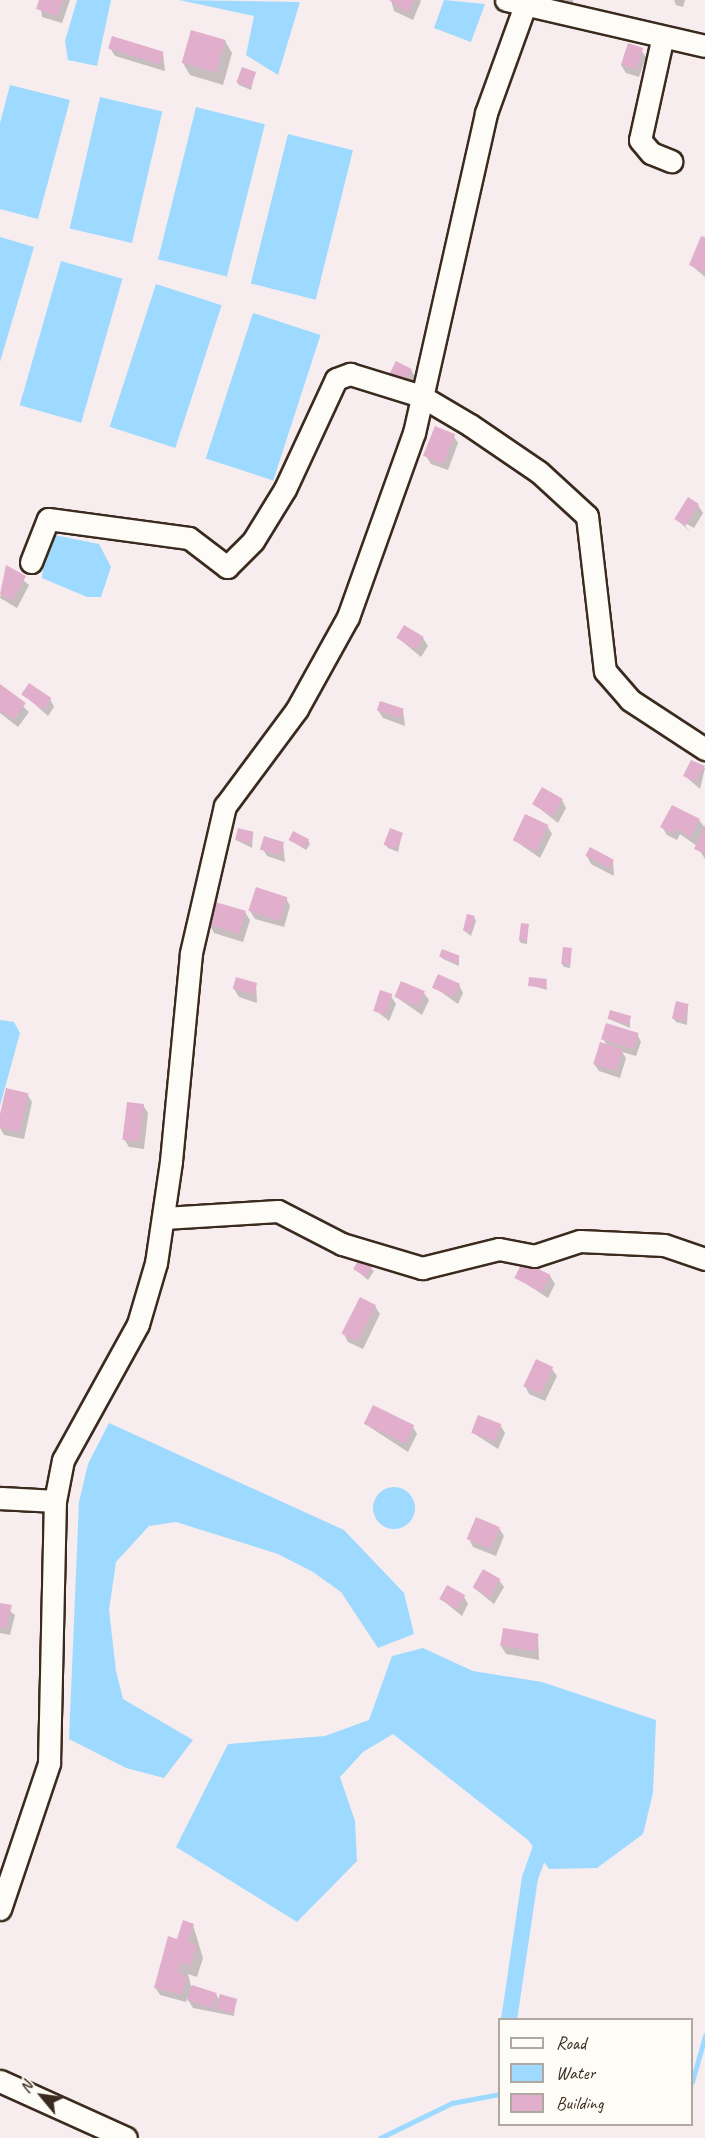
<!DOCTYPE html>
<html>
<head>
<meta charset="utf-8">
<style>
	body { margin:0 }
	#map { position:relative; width:705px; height:2138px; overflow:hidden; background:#f7edee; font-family:Caveat,sans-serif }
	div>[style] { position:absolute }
	.water>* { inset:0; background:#9edaff; transform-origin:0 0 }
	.round { border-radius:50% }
	.shadow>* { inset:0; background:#0003 }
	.stream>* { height:4.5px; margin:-2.25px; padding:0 2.25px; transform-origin:2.25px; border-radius:2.25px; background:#9edaff }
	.canal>* { height:16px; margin:-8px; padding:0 8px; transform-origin:8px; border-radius:8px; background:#9edaff }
	.building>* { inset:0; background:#e1afcc; transform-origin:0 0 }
	.roads { filter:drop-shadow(2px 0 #3b2a1e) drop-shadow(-2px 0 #3b2a1e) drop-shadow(0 2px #3b2a1e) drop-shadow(0 -2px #3b2a1e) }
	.minor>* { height:21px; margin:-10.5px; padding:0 10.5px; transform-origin:10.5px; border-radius:10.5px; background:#fdfcf7 }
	span { translate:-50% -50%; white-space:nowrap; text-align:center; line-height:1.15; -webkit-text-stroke:4.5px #fdfcf7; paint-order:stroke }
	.legend { position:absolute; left:498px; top:2018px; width:195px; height:108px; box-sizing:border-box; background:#fdfcf7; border:2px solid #afa8a0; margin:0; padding:8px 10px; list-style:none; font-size:18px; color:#3b2a1e }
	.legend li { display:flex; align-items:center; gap:12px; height:30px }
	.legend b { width:30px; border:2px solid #afa8a0 }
	.north { position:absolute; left:12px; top:2066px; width:60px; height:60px; -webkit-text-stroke:4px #fdfcf7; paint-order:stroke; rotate:299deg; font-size:16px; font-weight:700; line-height:24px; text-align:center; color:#3b2a1e }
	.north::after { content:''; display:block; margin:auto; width:21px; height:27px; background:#3b2a1e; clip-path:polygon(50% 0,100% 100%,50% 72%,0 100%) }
</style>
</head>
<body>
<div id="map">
	<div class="water">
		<div style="clip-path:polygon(77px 0,111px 0,97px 66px,68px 60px,65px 41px)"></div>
		<div style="clip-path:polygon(179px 0,300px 2px,278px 75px,246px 55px,254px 16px)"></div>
		<div style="clip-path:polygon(444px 0,485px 4px,471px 42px,434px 28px)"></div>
		<div style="clip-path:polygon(10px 85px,70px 100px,38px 219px,0 209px,0 123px)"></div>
		<div style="left:100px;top:97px;width:64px;height:135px;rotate:13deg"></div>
		<div style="left:196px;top:107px;width:71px;height:157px;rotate:14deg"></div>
		<div style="left:288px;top:134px;width:67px;height:154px;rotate:14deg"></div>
		<div style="clip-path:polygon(0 237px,34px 247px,0 362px)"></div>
		<div style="left:61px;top:261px;width:64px;height:150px;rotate:16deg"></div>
		<div style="left:156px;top:284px;width:69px;height:150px;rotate:18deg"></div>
		<div style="left:253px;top:313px;width:71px;height:153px;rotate:18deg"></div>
		<div style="clip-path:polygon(54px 535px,99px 544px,111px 567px,101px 597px,87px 597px,42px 578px,44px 555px)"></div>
		<div style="clip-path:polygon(0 1020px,14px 1022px,20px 1033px,0 1106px)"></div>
		<div style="clip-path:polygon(109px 1423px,344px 1530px,404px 1593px,414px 1634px,378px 1648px,341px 1592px,313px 1572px,278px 1554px,176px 1522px,149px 1526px,116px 1562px,109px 1610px,116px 1671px,123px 1699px,193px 1740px,164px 1778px,126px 1768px,69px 1739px,79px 1502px,88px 1464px)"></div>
		<div class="round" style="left:373px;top:1487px;width:42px;height:42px"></div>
		<div style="clip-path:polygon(423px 1648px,473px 1671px,542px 1682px,656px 1720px,653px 1793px,643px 1834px,597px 1868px,549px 1869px,528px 1840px,393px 1734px,363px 1752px,340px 1777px,355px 1821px,357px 1861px,297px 1922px,176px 1847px,228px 1744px,325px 1736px,369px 1720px,392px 1656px)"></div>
	</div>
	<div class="shadow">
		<div style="clip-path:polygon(40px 0,70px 0,62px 23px,42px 17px)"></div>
		<div style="clip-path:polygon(391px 0,420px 0,421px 1px,413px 20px,394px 11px)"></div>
		<div style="clip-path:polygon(563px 0,573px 0,574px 10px,562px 4px)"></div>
		<div style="clip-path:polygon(674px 0,685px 0,683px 7px,676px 5px)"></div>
		<div style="clip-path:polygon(225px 41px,232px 53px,223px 85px,190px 75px,183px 63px)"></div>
		<div style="clip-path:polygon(110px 48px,163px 53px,165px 71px,115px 56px)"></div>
		<div style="clip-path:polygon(641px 50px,646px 57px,639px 77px,626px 73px,621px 65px)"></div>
		<div style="clip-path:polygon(255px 73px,251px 90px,239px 85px,237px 82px)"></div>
		<div style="clip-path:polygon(705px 239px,705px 277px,691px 265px)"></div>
		<div style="clip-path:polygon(411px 370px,416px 378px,407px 395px,393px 387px)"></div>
		<div style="clip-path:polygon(453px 435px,458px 443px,448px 470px,431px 464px,426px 456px)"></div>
		<div style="clip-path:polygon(698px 505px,703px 513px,694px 528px,681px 521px,691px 533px,677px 519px)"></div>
		<div style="clip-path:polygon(7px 567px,29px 585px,17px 608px,0 598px)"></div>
		<div style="clip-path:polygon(398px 638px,423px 638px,428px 646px,421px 657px)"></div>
		<div style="clip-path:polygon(0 685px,29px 712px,18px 727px,0 713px)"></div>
		<div style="clip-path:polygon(23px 694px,50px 699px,54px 707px,48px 716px)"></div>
		<div style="clip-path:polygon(378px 710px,403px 710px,405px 726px,383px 718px)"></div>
		<div style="clip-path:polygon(692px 762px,705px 768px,700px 789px,685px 776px)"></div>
		<div style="clip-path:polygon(562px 800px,566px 808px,558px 823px,534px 804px)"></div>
		<div style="clip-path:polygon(699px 820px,705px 828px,705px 859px,697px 846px,680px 834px,677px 840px,667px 835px,662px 827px)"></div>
		<div style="clip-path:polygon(548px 827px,552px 834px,540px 858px,514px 840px)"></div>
		<div style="clip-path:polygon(253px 834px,252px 848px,236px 840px)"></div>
		<div style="clip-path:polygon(402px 834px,398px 852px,388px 848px,386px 845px)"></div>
		<div style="clip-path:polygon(290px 840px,308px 840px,310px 844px,306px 850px)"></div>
		<div style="clip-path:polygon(283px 843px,285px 862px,267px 856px,262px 848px)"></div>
		<div style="clip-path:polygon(587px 856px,613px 861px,614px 876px,591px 864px)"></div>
		<div style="clip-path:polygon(286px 898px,290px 906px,284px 927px,255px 919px,250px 911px)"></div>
		<div style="clip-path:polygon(245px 912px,250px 920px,243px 942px,214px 933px,210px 925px)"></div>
		<div style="clip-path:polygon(474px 917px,476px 921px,471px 936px,463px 930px)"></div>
		<div style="clip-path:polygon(528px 926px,527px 944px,521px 943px,519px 940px)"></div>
		<div style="clip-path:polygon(571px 950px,570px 968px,564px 967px,562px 964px)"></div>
		<div style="clip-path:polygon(441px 956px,459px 958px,459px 966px,443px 959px)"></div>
		<div style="clip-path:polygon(546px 980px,547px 990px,530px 985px)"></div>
		<div style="clip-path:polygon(256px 984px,257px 1003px,239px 997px,234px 989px)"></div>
		<div style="clip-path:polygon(459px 985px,463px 993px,458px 1004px,434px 987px)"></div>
		<div style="clip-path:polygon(424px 993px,429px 1000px,422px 1015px,396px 997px)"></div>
		<div style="clip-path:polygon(391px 996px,396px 1004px,389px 1021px,374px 1009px)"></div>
		<div style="clip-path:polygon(688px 1005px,687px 1025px,676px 1022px,674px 1019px)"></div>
		<div style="clip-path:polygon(630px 1018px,630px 1028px,609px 1019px)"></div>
		<div style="clip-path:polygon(637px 1034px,641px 1042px,636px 1056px,622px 1052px,626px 1058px,620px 1078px,599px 1071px,594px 1064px,607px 1045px,603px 1039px)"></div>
		<div style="clip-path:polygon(7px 1090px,27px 1094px,32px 1102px,24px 1139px,4px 1135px,0 1128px)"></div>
		<div style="clip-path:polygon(143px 1105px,148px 1113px,144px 1149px,129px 1147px,124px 1139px)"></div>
		<div style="clip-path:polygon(360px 1260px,374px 1271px,368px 1280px,355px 1269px)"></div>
		<div style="clip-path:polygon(550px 1276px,555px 1284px,548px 1298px,517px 1278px)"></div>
		<div style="clip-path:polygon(375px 1306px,380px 1314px,363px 1349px,348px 1342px,344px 1334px)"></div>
		<div style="clip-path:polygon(552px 1369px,557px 1376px,545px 1401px,529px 1394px,525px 1386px)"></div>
		<div style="clip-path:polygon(365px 1424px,413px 1427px,417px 1434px,408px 1452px)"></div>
		<div style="clip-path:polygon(500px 1425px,505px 1433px,498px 1449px,473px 1433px)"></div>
		<div style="clip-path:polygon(499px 1528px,504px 1536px,496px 1556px,473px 1547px,469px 1539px)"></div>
		<div style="clip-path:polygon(499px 1580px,504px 1587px,494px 1604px,474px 1588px)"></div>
		<div style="clip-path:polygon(464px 1597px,468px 1604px,462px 1616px,441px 1599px)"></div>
		<div style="clip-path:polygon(0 1604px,15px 1615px,10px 1635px,0 1633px)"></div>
		<div style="clip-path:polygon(538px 1635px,539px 1660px,506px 1654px,501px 1646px)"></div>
		<div style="clip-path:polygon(193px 1925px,203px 1958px,197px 1977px,188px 1974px,191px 1986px,216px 1994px,220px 2001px,236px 2000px,234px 2016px,193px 2008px,187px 1998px,186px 2002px,160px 1995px,155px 1987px,169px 1937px,178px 1940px)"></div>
	</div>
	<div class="stream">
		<div style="left:692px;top:2082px;width:48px;rotate:-74.2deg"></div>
		<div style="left:380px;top:2138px;width:80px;rotate:-25.9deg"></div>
		<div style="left:452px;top:2103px;width:49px;rotate:-10.6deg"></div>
	</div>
	<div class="canal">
		<div style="left:509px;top:2020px;width:144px;rotate:-81.6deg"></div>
		<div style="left:530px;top:1878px;width:48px;rotate:-70.4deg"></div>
	</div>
	<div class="building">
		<div style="clip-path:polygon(39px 0,63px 0,57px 16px,36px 9px)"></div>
		<div style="clip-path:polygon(389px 0,414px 0,408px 13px)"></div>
		<div style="left:191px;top:30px;width:36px;height:34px;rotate:16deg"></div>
		<div style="left:112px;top:36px;width:54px;height:13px;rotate:17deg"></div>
		<div style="left:628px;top:43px;width:16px;height:23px;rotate:18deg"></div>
		<div style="left:242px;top:67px;width:15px;height:16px;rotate:20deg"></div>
		<div style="clip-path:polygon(701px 236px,705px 237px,705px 272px,689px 265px)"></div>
		<div style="left:396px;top:361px;width:18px;height:21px;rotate:27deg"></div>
		<div style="left:435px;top:426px;width:22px;height:32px;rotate:22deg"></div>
		<div style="left:688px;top:497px;width:13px;height:26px;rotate:32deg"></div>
		<div style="clip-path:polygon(6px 565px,26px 576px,12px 601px,0 594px)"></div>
		<div style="left:404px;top:625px;width:23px;height:15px;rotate:31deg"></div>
		<div style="left:29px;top:683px;width:27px;height:14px;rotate:34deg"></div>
		<div style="clip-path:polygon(0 684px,26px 703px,13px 720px,0 710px)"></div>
		<div style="left:380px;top:701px;width:25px;height:10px;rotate:18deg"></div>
		<div style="clip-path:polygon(691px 760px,705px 766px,695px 782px,683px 776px)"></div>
		<div style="left:542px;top:787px;width:24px;height:20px;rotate:30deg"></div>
		<div style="clip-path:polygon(672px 805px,700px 819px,690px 838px,676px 828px,673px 834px,660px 827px)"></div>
		<div style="left:525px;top:814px;width:26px;height:29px;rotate:25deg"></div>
		<div style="clip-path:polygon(705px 825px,705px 854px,694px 849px)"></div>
		<div style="left:238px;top:828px;width:16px;height:12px;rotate:14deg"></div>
		<div style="left:390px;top:828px;width:14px;height:18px;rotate:21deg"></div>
		<div style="left:293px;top:831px;width:18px;height:10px;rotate:27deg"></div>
		<div style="left:264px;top:836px;width:21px;height:14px;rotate:17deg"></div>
		<div style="left:590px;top:847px;width:27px;height:10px;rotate:28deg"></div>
		<div style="left:256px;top:887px;width:33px;height:25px;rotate:18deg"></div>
		<div style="left:215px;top:902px;width:32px;height:24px;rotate:16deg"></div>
		<div style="left:467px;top:914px;width:8px;height:17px;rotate:14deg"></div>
		<div style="left:521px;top:923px;width:8px;height:17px;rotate:7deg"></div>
		<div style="left:563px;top:947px;width:9px;height:17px;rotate:6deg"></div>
		<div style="left:442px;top:949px;width:19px;height:8px;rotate:21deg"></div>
		<div style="left:438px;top:974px;width:24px;height:15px;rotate:24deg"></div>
		<div style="left:236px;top:977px;width:22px;height:12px;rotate:16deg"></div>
		<div style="left:529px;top:977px;width:18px;height:9px;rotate:6deg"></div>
		<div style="left:401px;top:981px;width:26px;height:17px;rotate:23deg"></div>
		<div style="left:380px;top:990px;width:13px;height:22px;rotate:18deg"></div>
		<div style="left:676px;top:1001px;width:13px;height:18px;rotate:13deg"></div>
		<div style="left:610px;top:1010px;width:22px;height:9px;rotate:16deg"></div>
		<div style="left:606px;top:1023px;width:34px;height:17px;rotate:17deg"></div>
		<div style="left:600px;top:1042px;width:24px;height:23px;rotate:17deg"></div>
		<div style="left:6px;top:1088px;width:23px;height:40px;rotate:13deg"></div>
		<div style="left:127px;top:1102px;width:17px;height:38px;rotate:7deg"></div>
		<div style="left:360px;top:1258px;width:15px;height:13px;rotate:32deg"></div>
		<div style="left:523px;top:1261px;width:31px;height:19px;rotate:27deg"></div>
		<div style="left:360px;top:1297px;width:18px;height:41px;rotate:27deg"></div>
		<div style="left:536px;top:1359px;width:19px;height:30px;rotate:25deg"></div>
		<div style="left:373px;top:1405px;width:46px;height:21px;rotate:26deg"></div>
		<div style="left:478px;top:1415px;width:25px;height:19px;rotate:21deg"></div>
		<div style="left:476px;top:1517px;width:26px;height:24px;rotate:23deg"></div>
		<div style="left:483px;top:1569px;width:20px;height:21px;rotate:30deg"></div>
		<div style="left:447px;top:1585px;width:21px;height:16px;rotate:29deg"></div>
		<div style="clip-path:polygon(0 1603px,12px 1605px,6px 1628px,0 1627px)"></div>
		<div style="left:503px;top:1628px;width:36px;height:18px;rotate:9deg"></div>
		<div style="clip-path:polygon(183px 1920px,194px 1924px,188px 1942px,197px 1944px,191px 1966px,181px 1963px,178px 1973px,187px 1976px,182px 1995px,154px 1988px,168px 1936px,177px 1939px)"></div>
		<div style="left:192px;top:1985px;width:26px;height:16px;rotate:18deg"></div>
		<div style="left:220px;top:1994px;width:18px;height:15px;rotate:16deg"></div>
	</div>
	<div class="roads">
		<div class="minor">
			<div style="left:506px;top:0;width:204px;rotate:13deg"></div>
			<div style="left:662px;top:40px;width:102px;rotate:102.4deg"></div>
			<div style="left:640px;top:140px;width:17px;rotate:50deg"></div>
			<div style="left:651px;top:153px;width:22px;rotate:22deg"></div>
			<div style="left:31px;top:562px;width:46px;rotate:-68.4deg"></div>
			<div style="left:48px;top:519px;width:142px;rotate:7.7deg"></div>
			<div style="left:189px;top:538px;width:48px;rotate:37.3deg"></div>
			<div style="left:227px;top:567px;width:37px;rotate:-45deg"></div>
			<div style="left:253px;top:541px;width:61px;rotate:-58.4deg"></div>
			<div style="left:285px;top:489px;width:121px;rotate:-65.1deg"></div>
			<div style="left:336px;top:379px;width:15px;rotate:-20deg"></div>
			<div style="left:350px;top:374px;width:74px;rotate:17.2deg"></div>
			<div style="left:421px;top:396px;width:57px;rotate:30.6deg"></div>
			<div style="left:470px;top:425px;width:83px;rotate:34.3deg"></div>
			<div style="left:539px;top:472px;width:65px;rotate:42.5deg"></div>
			<div style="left:587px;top:516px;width:156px;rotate:83.4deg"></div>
			<div style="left:605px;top:671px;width:38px;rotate:49deg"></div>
			<div style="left:630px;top:700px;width:90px;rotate:33.2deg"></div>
			<div style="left:164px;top:1218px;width:114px;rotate:-3.5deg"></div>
			<div style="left:278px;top:1211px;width:72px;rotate:27.3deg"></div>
			<div style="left:342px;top:1244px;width:84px;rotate:16.7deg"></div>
			<div style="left:422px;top:1268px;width:79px;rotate:-13.9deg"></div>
			<div style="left:499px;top:1249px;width:36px;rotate:11deg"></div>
			<div style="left:534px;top:1256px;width:48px;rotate:-18.1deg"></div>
			<div style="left:580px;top:1241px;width:84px;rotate:2.7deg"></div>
			<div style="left:664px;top:1245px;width:43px;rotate:18.9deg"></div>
			<div style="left:0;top:1498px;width:55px;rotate:3.1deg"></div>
			<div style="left:0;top:1909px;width:154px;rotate:-71.4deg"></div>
			<div style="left:49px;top:1763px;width:262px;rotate:-88.7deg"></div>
			<div style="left:55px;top:1501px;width:42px;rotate:-79deg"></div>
			<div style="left:63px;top:1460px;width:155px;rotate:-61.1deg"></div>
			<div style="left:138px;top:1324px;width:64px;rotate:-73.6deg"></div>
			<div style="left:156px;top:1263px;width:103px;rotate:-81.6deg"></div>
			<div style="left:171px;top:1161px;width:209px;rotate:-84.5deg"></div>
			<div style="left:191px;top:953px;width:151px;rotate:-77deg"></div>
			<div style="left:225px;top:806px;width:121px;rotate:-53.4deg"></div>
			<div style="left:297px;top:709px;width:105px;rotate:-61deg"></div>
			<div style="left:348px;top:617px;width:195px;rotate:-70.3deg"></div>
			<div style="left:414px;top:433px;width:328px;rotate:-77.3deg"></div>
			<div style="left:486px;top:113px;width:120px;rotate:-70.1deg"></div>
			<div style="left:0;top:2081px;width:138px;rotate:24.3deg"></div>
		</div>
	</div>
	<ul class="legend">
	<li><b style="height:8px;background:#fdfcf7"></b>Road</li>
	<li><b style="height:16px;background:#9edaff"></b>Water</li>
	<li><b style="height:16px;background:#e1afcc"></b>Building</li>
	</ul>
	<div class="north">N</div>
</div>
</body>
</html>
